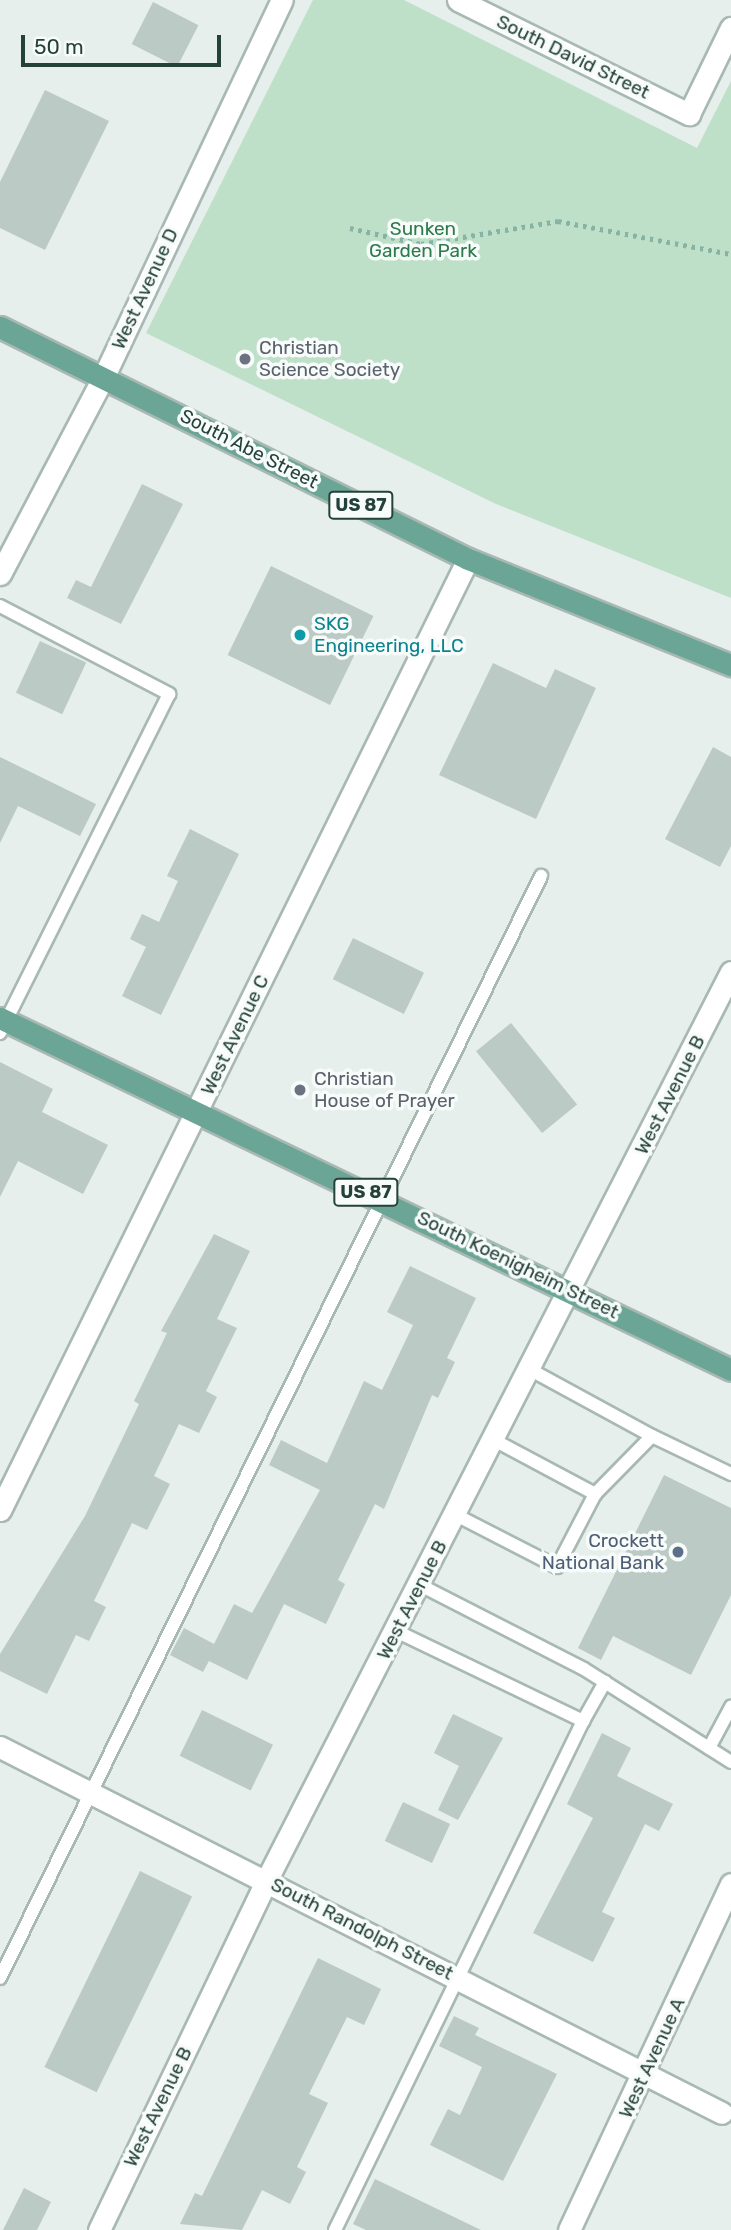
<!DOCTYPE html>
<html>
<head>
<meta charset="utf-8">
<style>
	body { margin:0 }
	#map { position:relative; width:731px; height:2230px; overflow:hidden; background:#e6efeb; font-family:Rubik,sans-serif }
	div>[style] { position:absolute }
	.green>* { inset:0; background:#bfe0c8 }
	.building>* { inset:0; background:#bbcac4; transform-origin:0 0 }
	.path>* { height:4.5px; margin-top:-2.25px; transform-origin:0; background:repeating-linear-gradient(90deg,#86b3a5 0 3.5px,transparent 0 8.5px) }
	.roads { filter:drop-shadow(2px 0 #a8b8b2) drop-shadow(-2px 0 #a8b8b2) drop-shadow(0 2px #a8b8b2) drop-shadow(0 -2px #a8b8b2) }
	.lane>* { height:12px; margin:-6px; padding:0 6px; transform-origin:6px; border-radius:6px; background:#fff }
	.street>* { height:21px; margin:-10.5px; padding:0 10.5px; transform-origin:10.5px; border-radius:10.5px; background:#fff }
	.primary>* { height:21px; margin:-10.5px; padding:0 10.5px; transform-origin:10.5px; border-radius:10.5px; background:#6aa596 }
	.dots>* { width:19px; height:19px; translate:-50% -50%; box-sizing:border-box; border:4px solid #f7fbf9; border-radius:50% }
	span { translate:-50% -50%; white-space:nowrap; text-align:center; line-height:1.15; -webkit-text-stroke:7px #f7fbf9; paint-order:stroke }
	.shield-label span { padding:2px 5px; background:#f7fbf9; border:2px solid; border-radius:5px; -webkit-text-stroke-width:0 }
	.shield-label { font-size:18px; color:#24423a; font-weight:700 }
	.street-label { font-size:19px; color:#24423a }
	.park-label { font-size:19px; color:#2d7a4b }
	.worship-label { font-size:19px; color:#5b616d }
	.left { translate:0 -50%; text-align:left }
	.culture-label { font-size:19px; color:#0d838f }
	.service-label { font-size:19px; color:#4e5e75 }
	.right { translate:-100% -50%; text-align:right }
	.scale { position:absolute; left:21px; top:35px; width:200px; height:32px; box-sizing:border-box; border:4px solid #24423a; border-top:0; padding-left:9px; font-size:21px; line-height:24px; white-space:nowrap; color:#24423a; -webkit-text-stroke:5px #f7fbf9; paint-order:stroke }
</style>
</head>
<body>
<div id="map">
	<div class="green">
		<div style="clip-path:polygon(313px 0,404px 0,697px 148px,731px 81px,731px 598px,496px 504px,146px 333px)"></div>
	</div>
	<div class="building">
		<div style="left:153px;top:2px;width:51px;height:47px;rotate:27deg"></div>
		<div style="clip-path:polygon(45px 90px,109px 121px,45px 250px,0 228px,0 182px)"></div>
		<div style="clip-path:polygon(142px 484px,183px 504px,121px 624px,67px 598px,76px 580px,91px 587px)"></div>
		<div style="left:271px;top:566px;width:114px;height:99px;rotate:26deg"></div>
		<div style="left:40px;top:641px;width:51px;height:57px;rotate:25deg"></div>
		<div style="clip-path:polygon(493px 663px,546px 688px,555px 669px,596px 688px,536px 819px,439px 775px)"></div>
		<div style="clip-path:polygon(713px 747px,731px 757px,731px 846px,720px 867px,665px 839px)"></div>
		<div style="clip-path:polygon(0 757px,96px 804px,80px 836px,18px 806px,0 843px)"></div>
		<div style="clip-path:polygon(190px 829px,239px 854px,161px 1015px,122px 996px,146px 947px,130px 939px,142px 914px,159px 922px,178px 881px,167px 876px)"></div>
		<div style="left:353px;top:938px;width:79px;height:46px;rotate:26deg"></div>
		<div style="left:511px;top:1023px;width:105px;height:45px;rotate:51deg"></div>
		<div style="clip-path:polygon(0 1062px,53px 1089px,42px 1112px,108px 1145px,83px 1194px,18px 1161px,0 1197px)"></div>
		<div style="clip-path:polygon(214px 1234px,250px 1251px,217px 1319px,237px 1328px,206px 1391px,217px 1397px,199px 1433px,179px 1424px,154px 1476px,170px 1484px,147px 1530px,132px 1523px,94px 1601px,106px 1607px,89px 1641px,76px 1635px,47px 1694px,0 1671px,0 1654px,85px 1516px,139px 1404px,134px 1401px,167px 1333px,161px 1331px)"></div>
		<div style="clip-path:polygon(410px 1266px,476px 1298px,447px 1358px,455px 1362px,438px 1398px,432px 1395px,384px 1509px,375px 1504px,338px 1580px,345px 1584px,326px 1624px,284px 1604px,247px 1680px,209px 1661px,203px 1672px,170px 1655px,184px 1628px,214px 1644px,234px 1604px,252px 1613px,320px 1490px,269px 1465px,281px 1440px,327px 1463px,364px 1381px,382px 1390px,413px 1325px,387px 1312px)"></div>
		<div style="clip-path:polygon(664px 1475px,731px 1508px,731px 1595px,691px 1675px,613px 1636px,601px 1660px,578px 1648px)"></div>
		<div style="left:202px;top:1710px;width:79px;height:51px;rotate:26deg"></div>
		<div style="clip-path:polygon(453px 1714px,503px 1738px,458px 1820px,438px 1810px,459px 1766px,434px 1753px)"></div>
		<div style="clip-path:polygon(602px 1733px,631px 1748px,617px 1776px,673px 1804px,659px 1831px,645px 1824px,602px 1912px,615px 1918px,593px 1962px,533px 1933px,593px 1818px,567px 1804px)"></div>
		<div style="left:403px;top:1802px;width:52px;height:43px;rotate:25deg"></div>
		<div style="left:140px;top:1871px;width:58px;height:218px;rotate:26deg"></div>
		<div style="clip-path:polygon(318px 1958px,381px 1989px,364px 2025px,347px 2017px,309px 2094px,328px 2103px,297px 2167px,306px 2172px,290px 2204px,262px 2190px,242px 2230px,180px 2224px,195px 2193px,202px 2196px)"></div>
		<div style="clip-path:polygon(454px 2016px,479px 2028px,475px 2035px,557px 2074px,503px 2181px,430px 2145px,448px 2109px,460px 2115px,482px 2067px,439px 2046px)"></div>
		<div style="clip-path:polygon(375px 2179px,481px 2230px,366px 2230px,353px 2224px)"></div>
		<div style="clip-path:polygon(24px 2188px,51px 2202px,37px 2230px,3px 2230px)"></div>
	</div>
	<div class="path">
		<div style="left:350px;top:228px;width:73px;rotate:12.7deg"></div>
		<div style="left:421px;top:244px;width:139px;rotate:-9.5deg"></div>
		<div style="left:558px;top:221px;width:176px;rotate:10.8deg"></div>
	</div>
	<div class="roads">
		<div class="lane">
			<div style="left:0;top:606px;width:191px;rotate:27.5deg"></div>
			<div style="left:169px;top:694px;width:379px;rotate:116.5deg"></div>
			<div style="left:652px;top:1436px;width:88px;rotate:25.7deg"></div>
			<div style="left:494px;top:1440px;width:115px;rotate:28.1deg"></div>
			<div style="left:456px;top:1515px;width:114px;rotate:27.2deg"></div>
			<div style="left:557px;top:1567px;width:82px;rotate:-62.5deg"></div>
			<div style="left:595px;top:1494px;width:81px;rotate:-45.5deg"></div>
			<div style="left:652px;top:1436px;width:138px;rotate:-151.4deg"></div>
			<div style="left:420px;top:1585px;width:184px;rotate:27.1deg"></div>
			<div style="left:584px;top:1669px;width:174px;rotate:32.3deg"></div>
			<div style="left:396px;top:1631px;width:208px;rotate:25.7deg"></div>
			<div style="left:583px;top:1721px;width:45px;rotate:-60.6deg"></div>
			<div style="left:709px;top:1748px;width:47px;rotate:-61.8deg"></div>
			<div style="left:0;top:1978px;width:1228px;rotate:-63.85deg"></div>
			<div style="left:335px;top:2230px;width:566px;rotate:-64.02deg"></div>
		</div>
		<div class="street">
			<div style="left:458px;top:0;width:258px;rotate:26.3deg"></div>
			<div style="left:689px;top:114px;width:96px;rotate:-64deg"></div>
			<div style="left:0;top:574px;width:224px;rotate:-62.3deg"></div>
			<div style="left:104px;top:376px;width:416px;rotate:-64.7deg"></div>
			<div style="left:0;top:1510px;width:1060px;rotate:-63.8deg"></div>
			<div style="left:0;top:1747px;width:809px;rotate:26.88deg"></div>
			<div style="left:99px;top:2230px;width:387px;rotate:-64.4deg"></div>
			<div style="left:266px;top:1881px;width:1021px;rotate:-62.91deg"></div>
			<div style="left:569px;top:2230px;width:382px;rotate:-64.9deg"></div>
		</div>
		<div class="primary">
			<div style="left:0;top:327px;width:522px;rotate:26.37deg"></div>
			<div style="left:468px;top:559px;width:284px;rotate:22deg"></div>
			<div style="left:0;top:1018px;width:811px;rotate:25.71deg"></div>
		</div>
	</div>
	<div class="dots">
		<div style="left:245px;top:359px;background:#6b7280"></div>
		<div style="left:300px;top:635px;background:#0f9aa8"></div>
		<div style="left:300px;top:1090px;background:#6b7280"></div>
		<div style="left:678px;top:1552px;background:#5c6f8a"></div>
	</div>
	<div class="shield-label">
		<span style="left:361px;top:505px">US 87</span>
		<span style="left:366px;top:1192px">US 87</span>
	</div>
	<div class="street-label">
		<span style="left:573px;top:57px;rotate:26deg">South David Street</span>
		<span style="left:145px;top:289px;rotate:-65deg">West Avenue D</span>
		<span style="left:249px;top:449px;rotate:27deg">South Abe Street</span>
		<span style="left:235px;top:1035px;rotate:-64deg">West Avenue C</span>
		<span style="left:670px;top:1095px;rotate:-63deg">West Avenue B</span>
		<span style="left:518px;top:1265px;rotate:26deg">South Koenigheim Street</span>
		<span style="left:412px;top:1600px;rotate:-63deg">West Avenue B</span>
		<span style="left:362px;top:1929px;rotate:27deg">South Randolph Street</span>
		<span style="left:652px;top:2058px;rotate:-65deg">West Avenue A</span>
		<span style="left:158px;top:2107px;rotate:-64deg">West Avenue B</span>
	</div>
	<div class="park-label">
		<span style="left:423px;top:240px">Sunken<br>Garden Park</span>
	</div>
	<div class="worship-label">
		<span class="left" style="left:259px;top:359px">Christian<br>Science Society</span>
		<span class="left" style="left:314px;top:1090px">Christian<br>House of Prayer</span>
	</div>
	<div class="culture-label">
		<span class="left" style="left:314px;top:635px">SKG<br>Engineering, LLC</span>
	</div>
	<div class="service-label">
		<span class="right" style="left:664px;top:1552px">Crockett<br>National Bank</span>
	</div>
	<div class="scale">50 m</div>
</div>
</body>
</html>
